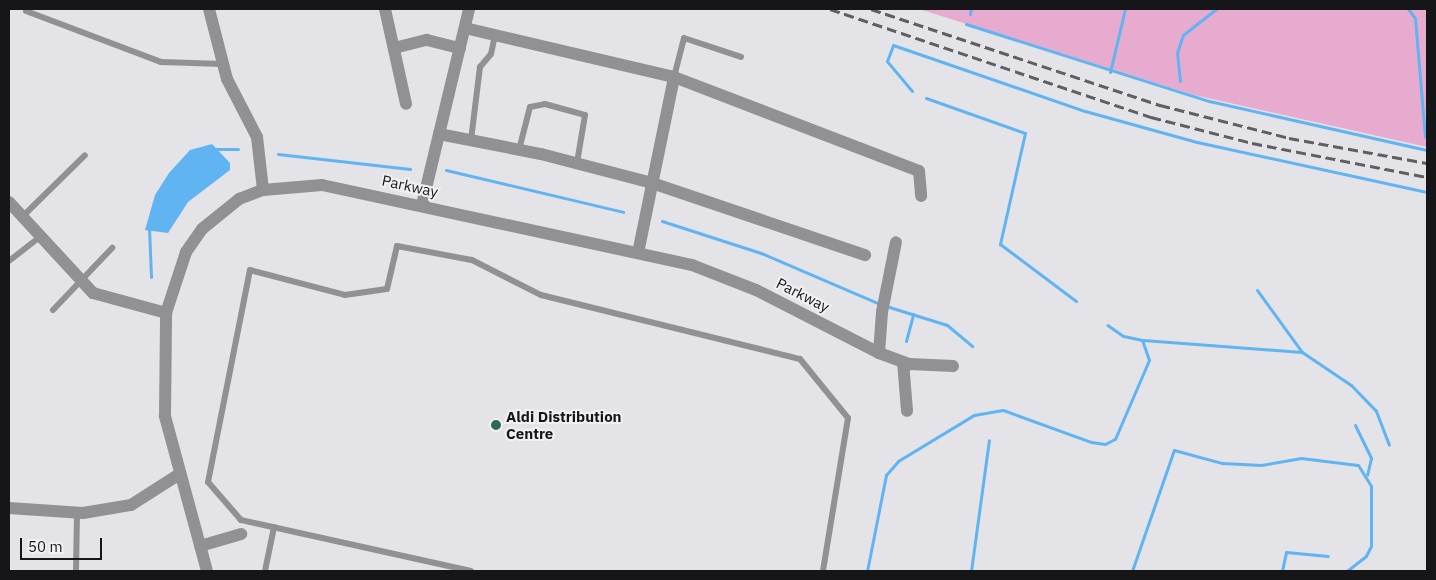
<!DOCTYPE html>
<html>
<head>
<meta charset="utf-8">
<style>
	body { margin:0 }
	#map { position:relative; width:1436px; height:580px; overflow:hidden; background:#e4e3e8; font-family:"IBM Plex Sans",sans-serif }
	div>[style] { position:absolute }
	.green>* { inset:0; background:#e8abd0 }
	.water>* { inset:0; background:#60b4f2 }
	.stream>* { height:3px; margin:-1.5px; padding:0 1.5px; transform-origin:1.5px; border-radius:1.5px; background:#60b4f2 }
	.lane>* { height:6px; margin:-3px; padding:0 3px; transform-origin:3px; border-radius:3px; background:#919092 }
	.street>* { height:12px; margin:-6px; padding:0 6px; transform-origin:6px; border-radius:6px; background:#919092 }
	.rail>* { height:3px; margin-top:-1.5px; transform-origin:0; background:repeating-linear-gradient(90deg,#5f5f62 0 10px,transparent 0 15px) }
	.dots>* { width:14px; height:14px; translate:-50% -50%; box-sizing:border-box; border:2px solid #f1f0f5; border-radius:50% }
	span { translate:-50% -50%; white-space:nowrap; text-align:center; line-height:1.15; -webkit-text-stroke:4px #f1f0f5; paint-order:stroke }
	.street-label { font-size:15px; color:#161618 }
	.poi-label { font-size:15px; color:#161618; font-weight:700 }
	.left { translate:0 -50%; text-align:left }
	.frame { position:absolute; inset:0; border:10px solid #161618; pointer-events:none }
	.scale { position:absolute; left:20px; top:538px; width:82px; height:22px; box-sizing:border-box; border:2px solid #161618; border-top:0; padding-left:6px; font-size:15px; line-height:18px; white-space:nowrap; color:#161618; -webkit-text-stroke:4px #f1f0f5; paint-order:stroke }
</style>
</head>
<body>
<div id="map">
	<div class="green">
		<div style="clip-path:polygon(919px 9px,1427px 9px,1427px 147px,1194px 95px)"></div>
	</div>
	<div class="water">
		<div style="clip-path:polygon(212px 144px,230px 163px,230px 170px,188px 202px,168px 233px,145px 230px,155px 195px,169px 173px,190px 150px)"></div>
	</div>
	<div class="stream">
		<div style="left:1408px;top:9px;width:11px;rotate:52deg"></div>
		<div style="left:1415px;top:18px;width:119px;rotate:85.2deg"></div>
		<div style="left:970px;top:14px;width:5px;rotate:-79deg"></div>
		<div style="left:966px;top:24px;width:255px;rotate:17.6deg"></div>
		<div style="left:1209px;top:101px;width:223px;rotate:12.7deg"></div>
		<div style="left:1110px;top:72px;width:65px;rotate:-76.6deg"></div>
		<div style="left:1180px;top:81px;width:28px;rotate:-96deg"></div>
		<div style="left:1177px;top:53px;width:19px;rotate:-72deg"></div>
		<div style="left:1183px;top:35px;width:42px;rotate:-38.2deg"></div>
		<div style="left:912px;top:91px;width:39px;rotate:-130deg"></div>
		<div style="left:887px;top:61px;width:17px;rotate:-69deg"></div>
		<div style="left:893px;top:45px;width:203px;rotate:19deg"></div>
		<div style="left:1085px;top:111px;width:116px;rotate:15.5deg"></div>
		<div style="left:1197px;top:142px;width:235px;rotate:12.3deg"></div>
		<div style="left:926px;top:98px;width:105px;rotate:19.5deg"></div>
		<div style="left:1025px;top:133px;width:114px;rotate:102.7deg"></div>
		<div style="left:1000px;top:244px;width:95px;rotate:36.9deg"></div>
		<div style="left:212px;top:149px;width:26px"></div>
		<div style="left:278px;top:154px;width:133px;rotate:6.5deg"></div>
		<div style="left:446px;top:170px;width:182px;rotate:13.3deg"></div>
		<div style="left:662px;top:221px;width:104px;rotate:17.9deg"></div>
		<div style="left:761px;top:253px;width:129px;rotate:23.2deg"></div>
		<div style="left:149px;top:227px;width:50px;rotate:87.7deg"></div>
		<div style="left:1257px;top:290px;width:77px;rotate:54deg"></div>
		<div style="left:886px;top:306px;width:64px;rotate:17.3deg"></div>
		<div style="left:947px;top:325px;width:33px;rotate:40deg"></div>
		<div style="left:1143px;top:340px;width:159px;rotate:4.3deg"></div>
		<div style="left:1302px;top:352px;width:59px;rotate:34deg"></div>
		<div style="left:1351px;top:385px;width:36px;rotate:46deg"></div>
		<div style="left:1376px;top:411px;width:36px;rotate:69deg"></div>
		<div style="left:906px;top:341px;width:28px;rotate:-75deg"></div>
		<div style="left:1355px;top:425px;width:37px;rotate:64deg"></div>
		<div style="left:1371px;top:458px;width:17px;rotate:103deg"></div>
		<div style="left:867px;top:571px;width:98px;rotate:-78.8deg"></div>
		<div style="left:886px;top:475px;width:18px;rotate:-49deg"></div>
		<div style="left:898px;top:461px;width:89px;rotate:-31.2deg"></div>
		<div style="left:974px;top:415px;width:29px;rotate:-10deg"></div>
		<div style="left:1003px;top:410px;width:94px;rotate:20deg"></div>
		<div style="left:1091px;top:442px;width:14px;rotate:8deg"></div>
		<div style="left:1105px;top:444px;width:11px;rotate:-27deg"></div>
		<div style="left:1115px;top:439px;width:86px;rotate:-66.7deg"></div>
		<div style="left:1149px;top:360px;width:21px;rotate:-109deg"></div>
		<div style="left:1142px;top:340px;width:19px;rotate:-168deg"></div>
		<div style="left:1123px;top:336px;width:19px;rotate:-145deg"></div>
		<div style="left:971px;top:571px;width:132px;rotate:-82.2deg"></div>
		<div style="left:1132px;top:571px;width:128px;rotate:-70.9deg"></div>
		<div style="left:1174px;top:450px;width:50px;rotate:15.2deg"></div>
		<div style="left:1222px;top:463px;width:39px;rotate:3deg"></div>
		<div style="left:1261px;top:465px;width:41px;rotate:-9.9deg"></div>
		<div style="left:1301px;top:458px;width:57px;rotate:7deg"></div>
		<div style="left:1358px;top:465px;width:25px;rotate:58deg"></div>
		<div style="left:1371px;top:486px;width:60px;rotate:90deg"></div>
		<div style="left:1371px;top:546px;width:11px;rotate:117deg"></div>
		<div style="left:1366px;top:556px;width:24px;rotate:142deg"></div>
		<div style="left:1282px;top:571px;width:19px;rotate:-78deg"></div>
		<div style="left:1286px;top:552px;width:42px;rotate:5.4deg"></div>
	</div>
	<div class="lane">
		<div style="left:26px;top:11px;width:144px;rotate:20.7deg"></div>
		<div style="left:161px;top:62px;width:62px;rotate:1.8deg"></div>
		<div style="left:674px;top:77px;width:40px;rotate:-75.6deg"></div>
		<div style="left:684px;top:38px;width:60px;rotate:18.4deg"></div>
		<div style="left:471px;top:140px;width:74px;rotate:-83deg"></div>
		<div style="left:480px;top:67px;width:17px;rotate:-50deg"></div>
		<div style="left:491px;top:54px;width:19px;rotate:-78deg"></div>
		<div style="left:519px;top:150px;width:44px;rotate:-75.7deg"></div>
		<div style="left:530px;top:107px;width:15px;rotate:-11deg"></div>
		<div style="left:545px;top:104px;width:41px;rotate:15.4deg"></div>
		<div style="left:585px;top:115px;width:49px;rotate:99.5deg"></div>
		<div style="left:22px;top:217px;width:88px;rotate:-44.5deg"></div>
		<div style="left:9px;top:261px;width:39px;rotate:-38deg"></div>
		<div style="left:53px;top:310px;width:86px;rotate:-46.4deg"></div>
		<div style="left:76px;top:571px;width:59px;rotate:-89deg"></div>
		<div style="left:265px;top:571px;width:45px;rotate:-78.4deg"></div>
		<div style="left:471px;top:571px;width:236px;rotate:-167.5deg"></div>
		<div style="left:241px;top:520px;width:50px;rotate:-131deg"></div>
		<div style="left:208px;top:482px;width:216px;rotate:-78.8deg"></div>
		<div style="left:250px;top:270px;width:98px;rotate:14.7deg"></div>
		<div style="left:345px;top:295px;width:42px;rotate:-8.1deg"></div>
		<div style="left:387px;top:289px;width:44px;rotate:-76.9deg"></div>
		<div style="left:397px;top:246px;width:76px;rotate:10.6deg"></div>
		<div style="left:472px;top:260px;width:77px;rotate:26.9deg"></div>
		<div style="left:541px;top:295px;width:267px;rotate:13.9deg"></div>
		<div style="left:800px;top:359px;width:76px;rotate:50.9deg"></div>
		<div style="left:848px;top:418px;width:155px;rotate:99.3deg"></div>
	</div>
	<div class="street">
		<div style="left:209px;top:9px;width:72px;rotate:75.6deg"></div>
		<div style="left:227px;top:79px;width:65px;rotate:62.7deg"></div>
		<div style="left:257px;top:137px;width:53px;rotate:83.5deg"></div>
		<div style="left:385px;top:9px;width:97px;rotate:77.5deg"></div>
		<div style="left:465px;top:28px;width:215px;rotate:13.2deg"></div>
		<div style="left:674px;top:77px;width:262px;rotate:21deg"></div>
		<div style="left:919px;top:171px;width:25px;rotate:85deg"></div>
		<div style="left:394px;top:48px;width:34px;rotate:-14deg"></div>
		<div style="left:427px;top:40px;width:34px;rotate:14deg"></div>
		<div style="left:439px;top:134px;width:104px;rotate:11.1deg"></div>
		<div style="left:541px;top:154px;width:115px;rotate:14.6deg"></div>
		<div style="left:652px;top:183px;width:225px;rotate:18.7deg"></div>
		<div style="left:9px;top:202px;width:124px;rotate:47.3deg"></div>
		<div style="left:93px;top:293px;width:76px;rotate:15.3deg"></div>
		<div style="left:422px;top:205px;width:202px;rotate:-76.5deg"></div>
		<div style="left:638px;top:253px;width:180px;rotate:-78.4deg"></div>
		<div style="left:879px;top:353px;width:41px;rotate:-85.8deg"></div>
		<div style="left:882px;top:312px;width:71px;rotate:-78.7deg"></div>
		<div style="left:903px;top:362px;width:49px;rotate:85.3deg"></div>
		<div style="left:9px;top:508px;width:74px;rotate:3.9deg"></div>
		<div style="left:83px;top:513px;width:49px;rotate:-9.5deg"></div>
		<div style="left:131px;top:505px;width:56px;rotate:-32.6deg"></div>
		<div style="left:200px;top:546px;width:43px;rotate:-16.3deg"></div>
		<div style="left:207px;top:571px;width:161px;rotate:-105.2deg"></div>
		<div style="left:165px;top:416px;width:103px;rotate:-89.4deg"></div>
		<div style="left:166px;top:313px;width:64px;rotate:-71.8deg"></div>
		<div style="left:186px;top:252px;width:28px;rotate:-55deg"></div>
		<div style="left:202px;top:229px;width:48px;rotate:-39deg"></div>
		<div style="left:239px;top:199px;width:26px;rotate:-21deg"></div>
		<div style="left:263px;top:190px;width:59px;rotate:-4.8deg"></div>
		<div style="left:322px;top:185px;width:379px;rotate:12.2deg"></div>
		<div style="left:692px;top:265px;width:69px;rotate:21.3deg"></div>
		<div style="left:756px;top:290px;width:138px;rotate:27.1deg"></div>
		<div style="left:879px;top:353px;width:33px;rotate:20deg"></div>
		<div style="left:910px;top:364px;width:43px;rotate:2.7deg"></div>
	</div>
	<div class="rail">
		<div style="left:830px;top:9px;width:339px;rotate:18.6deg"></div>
		<div style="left:1151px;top:117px;width:104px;rotate:14.4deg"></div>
		<div style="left:1252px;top:143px;width:178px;rotate:11deg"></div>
		<div style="left:871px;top:9px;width:305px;rotate:18.4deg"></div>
		<div style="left:1160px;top:105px;width:133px;rotate:14.3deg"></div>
		<div style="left:1289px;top:138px;width:140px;rotate:10.3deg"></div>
	</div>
	<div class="dots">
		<div style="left:496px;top:425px;background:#2e6a55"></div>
	</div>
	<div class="street-label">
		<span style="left:410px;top:186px;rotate:12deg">Parkway</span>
		<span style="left:803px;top:295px;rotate:27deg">Parkway</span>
	</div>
	<div class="poi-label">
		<span class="left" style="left:506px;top:425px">Aldi Distribution<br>Centre</span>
	</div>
	<div class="frame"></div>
	<div class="scale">50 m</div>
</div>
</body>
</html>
